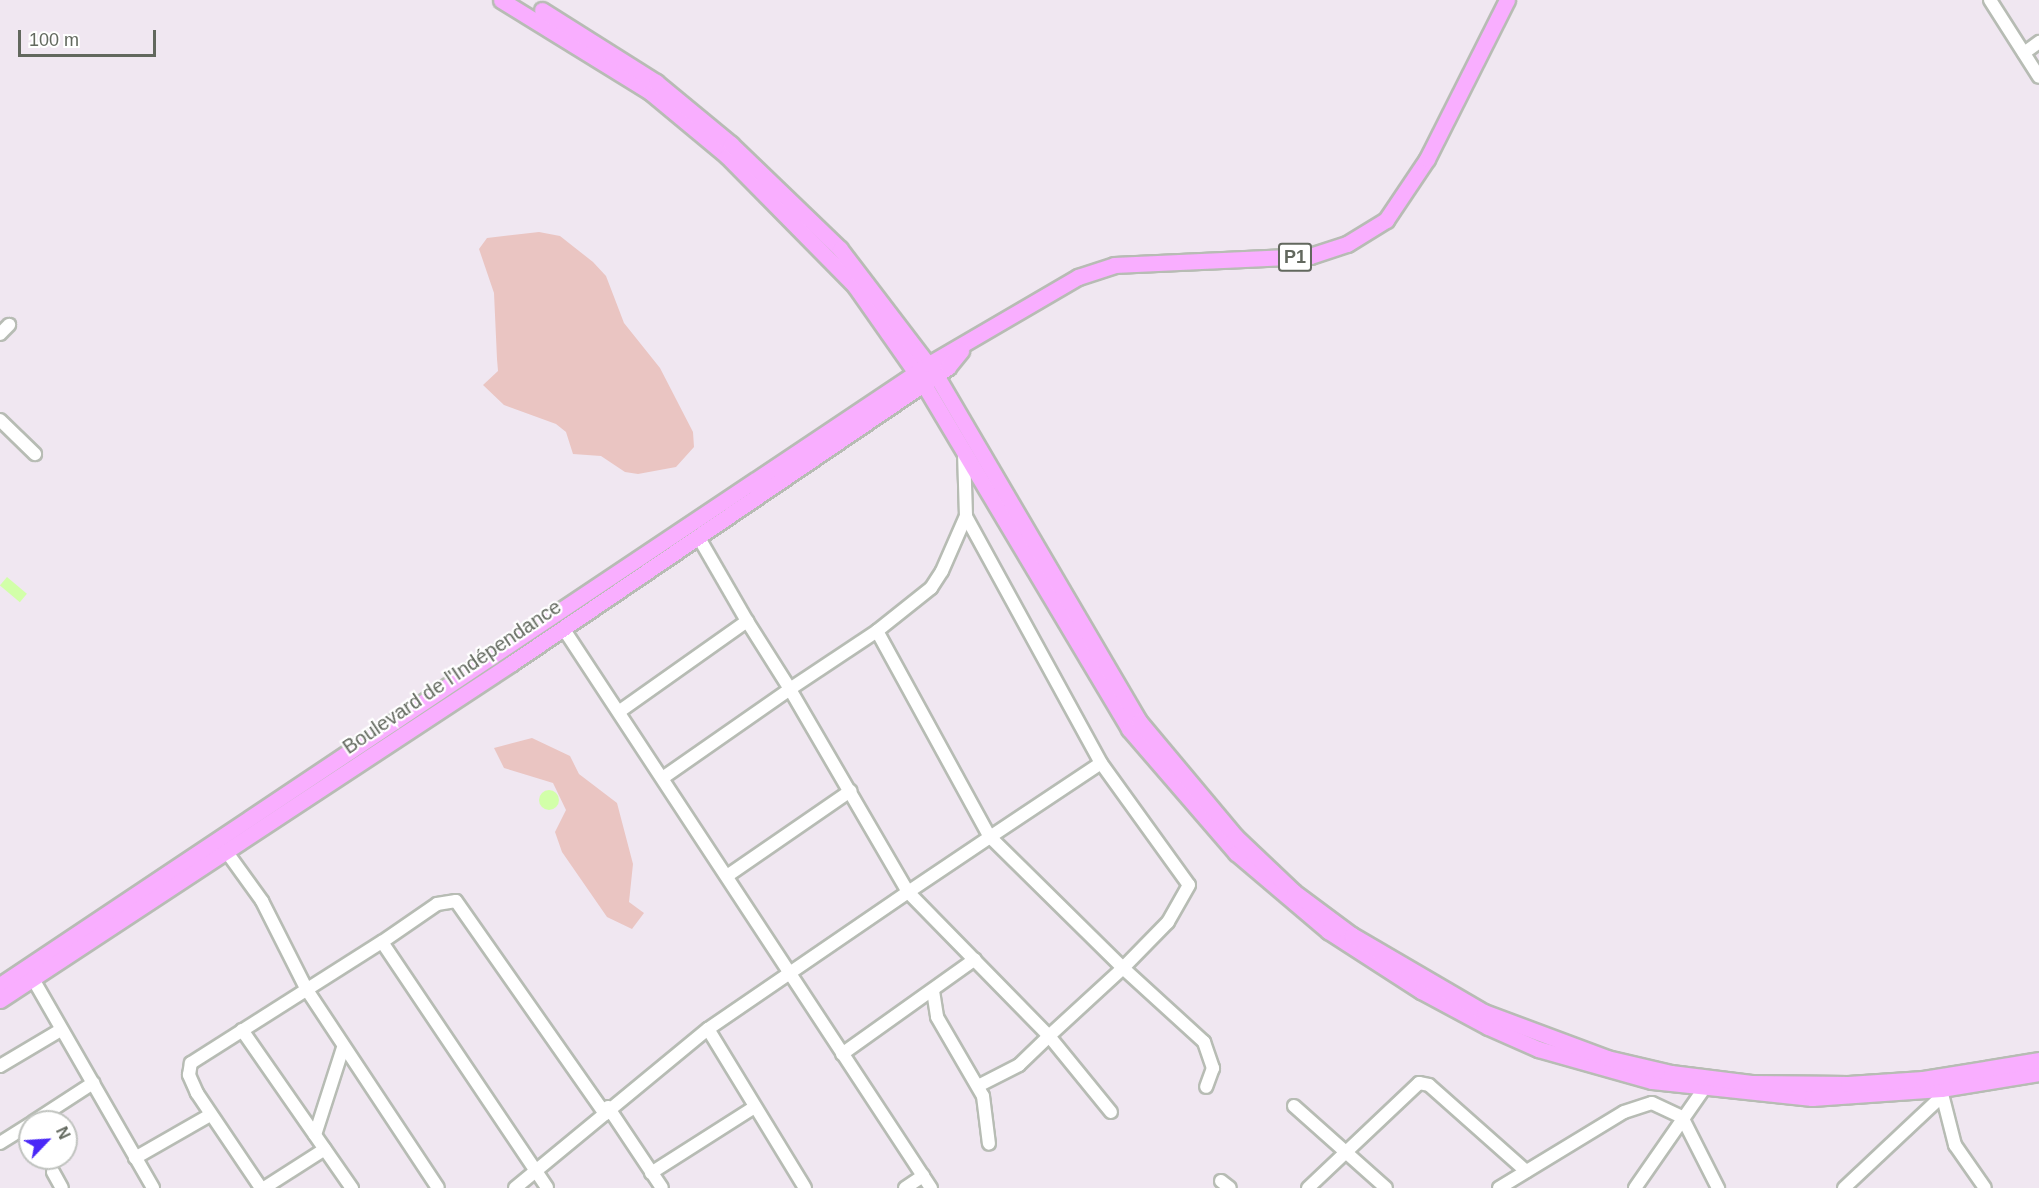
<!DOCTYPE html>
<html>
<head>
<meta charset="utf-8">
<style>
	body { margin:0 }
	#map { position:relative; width:2039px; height:1188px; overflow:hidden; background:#f0e7f1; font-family:Arial,sans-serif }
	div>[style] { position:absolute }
	.green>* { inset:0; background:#eac5c2 }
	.water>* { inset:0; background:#d2ffa9; transform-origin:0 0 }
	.round { border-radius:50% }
	.roads { filter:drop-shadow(2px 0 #b7bcb4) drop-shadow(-2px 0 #b7bcb4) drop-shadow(0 2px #b7bcb4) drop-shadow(0 -2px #b7bcb4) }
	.minor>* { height:12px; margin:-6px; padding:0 6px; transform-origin:6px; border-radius:6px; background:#fff }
	.major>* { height:15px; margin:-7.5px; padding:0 7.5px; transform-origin:7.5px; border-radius:7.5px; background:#f9aeff }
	span { translate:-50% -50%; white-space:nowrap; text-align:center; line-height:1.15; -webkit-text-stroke:4.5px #fff; paint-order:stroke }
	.shield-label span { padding:2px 4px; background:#fff; border:2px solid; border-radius:4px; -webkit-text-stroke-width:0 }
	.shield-label { font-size:18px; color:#62685e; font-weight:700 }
	.street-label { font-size:20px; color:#62685e }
	.north { position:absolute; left:18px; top:1110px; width:60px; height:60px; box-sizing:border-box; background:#fff; border:2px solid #c0c3bf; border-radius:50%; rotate:65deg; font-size:16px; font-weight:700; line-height:24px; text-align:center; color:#62685e }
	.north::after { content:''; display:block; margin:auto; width:21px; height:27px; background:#4927f7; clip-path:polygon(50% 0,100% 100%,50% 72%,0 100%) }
	.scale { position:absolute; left:18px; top:30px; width:138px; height:27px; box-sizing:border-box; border:3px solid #62685e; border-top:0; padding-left:8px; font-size:18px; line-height:21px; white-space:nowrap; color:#62685e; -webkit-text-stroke:4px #fff; paint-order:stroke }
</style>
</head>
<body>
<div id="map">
	<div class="green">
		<div style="clip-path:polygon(539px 232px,560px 236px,593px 262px,606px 276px,624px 323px,660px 368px,693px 432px,694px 447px,676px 467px,638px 474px,625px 472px,601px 456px,573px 454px,566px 432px,556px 424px,504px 405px,483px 385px,498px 371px,497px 359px,494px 293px,479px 249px,487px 238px)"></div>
		<div style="clip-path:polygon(532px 738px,570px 756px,579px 774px,617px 803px,633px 864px,629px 902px,644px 913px,632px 929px,607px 917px,562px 852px,555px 832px,566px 810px,553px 783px,504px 768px,494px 748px)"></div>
	</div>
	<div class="water">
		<div style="left:7px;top:577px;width:26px;height:11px;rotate:40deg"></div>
		<div class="round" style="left:539px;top:790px;width:20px;height:20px"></div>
	</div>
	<div class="roads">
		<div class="minor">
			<div style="left:1990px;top:0;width:91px;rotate:57.5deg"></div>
			<div style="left:2024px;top:53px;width:19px;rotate:-36deg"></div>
			<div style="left:0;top:334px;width:13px;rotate:-45deg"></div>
			<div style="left:0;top:420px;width:49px;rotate:44.2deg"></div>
			<div style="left:563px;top:628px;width:670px;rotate:56.69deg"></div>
			<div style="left:877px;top:631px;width:69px;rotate:-38.5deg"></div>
			<div style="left:931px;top:588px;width:20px;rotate:-57deg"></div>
			<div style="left:942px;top:571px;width:60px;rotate:-66.4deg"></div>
			<div style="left:966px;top:516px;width:65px;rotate:-91.8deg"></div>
			<div style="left:620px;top:711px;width:156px;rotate:-35.3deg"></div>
			<div style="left:1101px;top:763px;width:150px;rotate:54.2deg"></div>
			<div style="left:1189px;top:885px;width:43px;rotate:119.6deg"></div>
			<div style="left:1168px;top:922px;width:64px;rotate:134.4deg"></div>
			<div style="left:1123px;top:968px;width:110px;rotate:42.4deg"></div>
			<div style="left:1204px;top:1042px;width:28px;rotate:71deg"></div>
			<div style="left:1213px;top:1068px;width:20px;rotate:110deg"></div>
			<div style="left:664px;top:777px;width:154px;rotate:-34.9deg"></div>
			<div style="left:790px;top:689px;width:105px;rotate:-33.7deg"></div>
			<div style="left:877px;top:631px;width:235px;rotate:61.3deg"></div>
			<div style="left:990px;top:837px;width:99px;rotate:146.1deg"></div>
			<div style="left:908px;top:892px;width:235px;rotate:-120.2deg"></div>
			<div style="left:790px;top:689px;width:80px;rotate:-122.3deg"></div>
			<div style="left:747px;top:621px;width:98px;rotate:-120deg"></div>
			<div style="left:226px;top:851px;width:62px;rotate:54.2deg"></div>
			<div style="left:262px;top:901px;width:100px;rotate:63.2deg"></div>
			<div style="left:307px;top:990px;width:237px;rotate:56.5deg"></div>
			<div style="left:727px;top:876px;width:150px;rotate:-34.6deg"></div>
			<div style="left:382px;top:942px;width:67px;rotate:-34.6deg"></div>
			<div style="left:437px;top:904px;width:19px;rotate:-9deg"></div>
			<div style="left:456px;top:901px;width:260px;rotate:55deg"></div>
			<div style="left:33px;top:979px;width:241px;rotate:60.1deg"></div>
			<div style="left:933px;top:991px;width:26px;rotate:81deg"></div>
			<div style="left:937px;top:1017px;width:91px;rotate:59.8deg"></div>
			<div style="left:983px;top:1096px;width:48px;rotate:82.9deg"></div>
			<div style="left:708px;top:1029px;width:186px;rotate:58.6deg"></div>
			<div style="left:242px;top:1030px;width:193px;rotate:55.2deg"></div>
			<div style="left:842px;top:1054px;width:163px;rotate:-35.5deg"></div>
			<div style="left:0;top:1066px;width:69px;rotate:-30.7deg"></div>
			<div style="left:978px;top:1086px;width:46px;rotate:-27.1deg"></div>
			<div style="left:1019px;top:1065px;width:42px;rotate:-44deg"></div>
			<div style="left:1049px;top:1036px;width:98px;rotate:50.8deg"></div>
			<div style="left:1941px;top:1090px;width:57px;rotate:75.7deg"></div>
			<div style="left:1955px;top:1145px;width:52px;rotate:55.1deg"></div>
			<div style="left:1294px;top:1106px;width:123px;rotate:41.7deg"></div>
			<div style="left:608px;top:1107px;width:97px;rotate:56.3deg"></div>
			<div style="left:33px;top:1122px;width:72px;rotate:-33deg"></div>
			<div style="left:315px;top:1135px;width:91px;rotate:-72.2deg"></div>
			<div style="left:0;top:1143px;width:36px;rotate:-32deg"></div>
			<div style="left:135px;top:1158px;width:86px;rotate:-29.8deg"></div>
			<div style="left:53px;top:1172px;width:18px;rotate:61deg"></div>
			<div style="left:651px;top:1173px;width:121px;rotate:-32.5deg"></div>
			<div style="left:1221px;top:1181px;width:11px;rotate:38deg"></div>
			<div style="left:261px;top:1188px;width:115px;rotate:-124deg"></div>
			<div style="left:197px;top:1093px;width:20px;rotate:-114deg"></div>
			<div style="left:189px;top:1075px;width:12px;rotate:-81deg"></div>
			<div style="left:191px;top:1063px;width:226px;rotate:-32.4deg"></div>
			<div style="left:382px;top:942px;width:296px;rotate:56.1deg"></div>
			<div style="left:264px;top:1188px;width:72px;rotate:-32.6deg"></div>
			<div style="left:515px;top:1188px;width:250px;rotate:-39.5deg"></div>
			<div style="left:708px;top:1029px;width:242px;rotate:-34.4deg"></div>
			<div style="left:908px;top:892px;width:202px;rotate:45.6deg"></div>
			<div style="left:1049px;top:1036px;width:100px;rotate:-42.6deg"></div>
			<div style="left:1123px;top:968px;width:187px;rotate:-135.4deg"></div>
			<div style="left:990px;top:837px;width:133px;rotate:-33.7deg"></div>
			<div style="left:1101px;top:763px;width:281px;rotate:-118.7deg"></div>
			<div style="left:905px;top:1188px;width:22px;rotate:-34deg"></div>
			<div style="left:1308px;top:1188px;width:153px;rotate:-43.4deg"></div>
			<div style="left:1419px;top:1083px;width:10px;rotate:11deg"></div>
			<div style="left:1429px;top:1085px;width:130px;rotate:41.6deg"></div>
			<div style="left:1499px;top:1188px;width:146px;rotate:-31.3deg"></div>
			<div style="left:1624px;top:1112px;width:29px;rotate:-18deg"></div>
			<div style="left:1652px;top:1103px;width:33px;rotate:25deg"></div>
			<div style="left:1682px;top:1117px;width:80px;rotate:63.1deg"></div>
			<div style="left:1635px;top:1188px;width:119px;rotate:-55.2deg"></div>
			<div style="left:1844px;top:1188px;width:134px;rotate:-43.2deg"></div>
		</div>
		<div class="major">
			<div style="left:501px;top:0;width:175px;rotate:31.7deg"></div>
			<div style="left:650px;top:92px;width:100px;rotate:39.7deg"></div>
			<div style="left:727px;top:156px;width:182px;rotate:45.4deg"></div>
			<div style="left:855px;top:286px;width:118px;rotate:55deg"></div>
			<div style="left:923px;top:383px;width:403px;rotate:59.2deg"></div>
			<div style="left:1129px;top:729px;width:164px;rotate:49.2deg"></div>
			<div style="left:1236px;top:853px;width:121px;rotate:40.3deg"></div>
			<div style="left:1328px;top:931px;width:111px;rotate:32.8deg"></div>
			<div style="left:1421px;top:991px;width:76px;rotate:28.2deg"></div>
			<div style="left:1488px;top:1027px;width:55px;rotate:23.7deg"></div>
			<div style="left:1538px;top:1049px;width:118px;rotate:15.7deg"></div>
			<div style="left:1652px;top:1081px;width:161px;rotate:6.1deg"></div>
			<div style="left:1812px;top:1098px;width:129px;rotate:-4deg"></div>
			<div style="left:1941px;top:1089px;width:99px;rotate:-9.3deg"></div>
			<div style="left:542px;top:10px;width:135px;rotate:32.3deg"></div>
			<div style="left:656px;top:82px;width:97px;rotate:39.6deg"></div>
			<div style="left:731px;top:144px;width:151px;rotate:43.9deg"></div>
			<div style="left:840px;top:249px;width:158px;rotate:52.7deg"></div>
			<div style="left:936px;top:375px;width:401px;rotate:59.6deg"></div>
			<div style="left:1139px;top:721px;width:150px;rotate:50.1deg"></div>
			<div style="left:1235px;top:836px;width:81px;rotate:43.5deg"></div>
			<div style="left:1294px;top:892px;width:72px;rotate:36.6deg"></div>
			<div style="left:1352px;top:935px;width:153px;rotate:30.3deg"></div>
			<div style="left:1484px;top:1012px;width:131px;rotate:20.5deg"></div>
			<div style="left:1607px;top:1058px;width:66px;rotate:13.2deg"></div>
			<div style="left:1671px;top:1073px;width:81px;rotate:7.1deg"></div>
			<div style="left:1751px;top:1083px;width:97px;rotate:0.6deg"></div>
			<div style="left:1848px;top:1084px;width:75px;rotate:-3.8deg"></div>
			<div style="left:1923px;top:1079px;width:118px;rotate:-9.3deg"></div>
			<div style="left:0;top:985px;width:1117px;rotate:-33.76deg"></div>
			<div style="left:929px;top:364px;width:173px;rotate:-30.3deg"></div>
			<div style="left:1078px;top:277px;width:38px;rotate:-18deg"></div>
			<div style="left:1114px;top:265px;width:196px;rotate:-2.6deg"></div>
			<div style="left:1310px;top:256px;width:39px;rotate:-18deg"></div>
			<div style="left:1347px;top:244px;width:46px;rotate:-31.6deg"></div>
			<div style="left:1386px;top:220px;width:73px;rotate:-56.1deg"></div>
			<div style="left:1427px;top:159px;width:178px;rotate:-63.3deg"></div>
			<div style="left:0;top:1000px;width:613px;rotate:-33.35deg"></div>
			<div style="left:512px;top:663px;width:527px;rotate:-34.17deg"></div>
			<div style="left:948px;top:367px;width:21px;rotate:-51deg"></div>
		</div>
	</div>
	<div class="shield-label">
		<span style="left:1295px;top:257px">P1</span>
	</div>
	<div class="street-label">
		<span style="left:452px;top:677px;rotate:-34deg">Boulevard de l'Indépendance</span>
	</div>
	<div class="north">N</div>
	<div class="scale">100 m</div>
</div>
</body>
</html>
